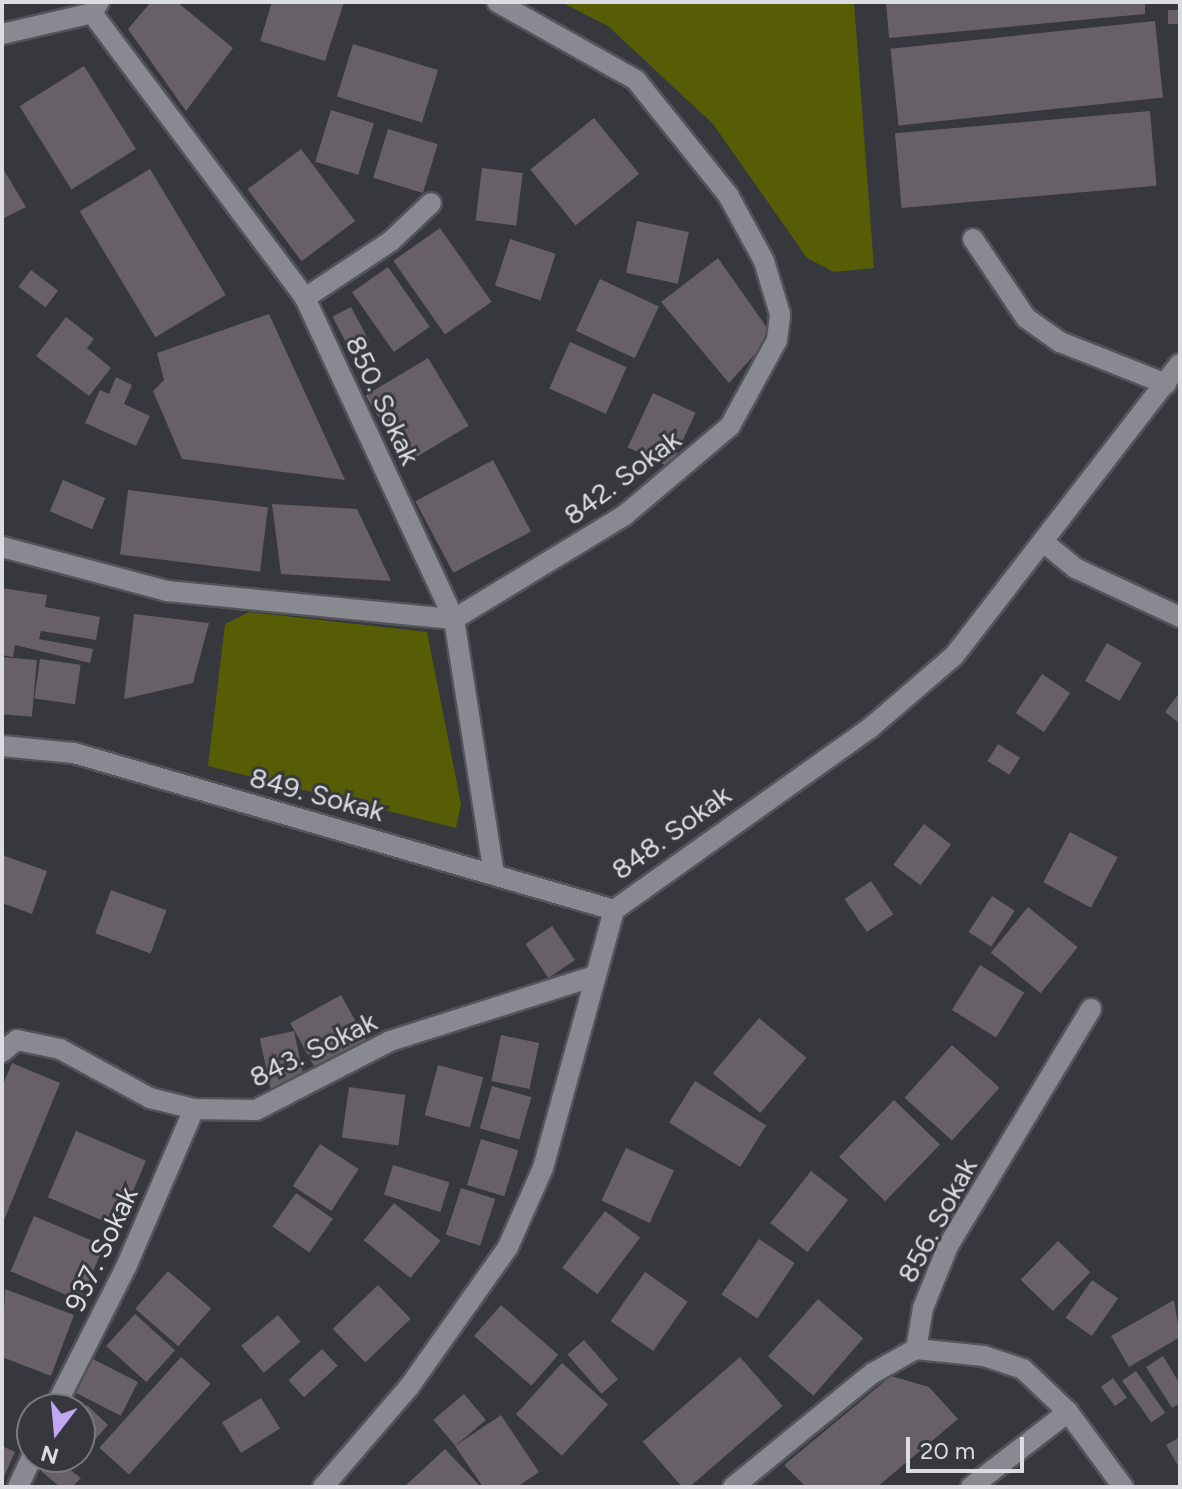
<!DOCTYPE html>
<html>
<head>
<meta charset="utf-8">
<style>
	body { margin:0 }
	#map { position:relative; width:1182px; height:1489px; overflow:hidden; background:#37373e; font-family:Figtree,sans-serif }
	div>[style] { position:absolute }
	.green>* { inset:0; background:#565d05 }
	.building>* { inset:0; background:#676066; transform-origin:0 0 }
	.roads { filter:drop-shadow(2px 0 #53535a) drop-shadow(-2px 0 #53535a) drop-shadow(0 2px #53535a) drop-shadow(0 -2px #53535a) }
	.minor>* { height:20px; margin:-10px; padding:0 10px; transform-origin:10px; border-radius:10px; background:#888991 }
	span { translate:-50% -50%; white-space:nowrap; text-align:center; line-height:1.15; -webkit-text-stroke:6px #37373e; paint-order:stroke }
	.street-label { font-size:28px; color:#dcdde1 }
	.frame { position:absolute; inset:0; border:4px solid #dcdde1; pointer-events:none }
	.north { position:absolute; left:16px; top:1393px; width:80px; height:80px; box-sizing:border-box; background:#37373e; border:2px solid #79797f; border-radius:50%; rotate:196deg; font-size:22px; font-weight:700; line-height:32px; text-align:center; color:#dcdde1 }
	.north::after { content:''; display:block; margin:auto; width:28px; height:36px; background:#c2a8f3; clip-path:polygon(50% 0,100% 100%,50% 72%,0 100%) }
	.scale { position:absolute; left:906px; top:1437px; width:118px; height:36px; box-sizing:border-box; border:4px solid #dcdde1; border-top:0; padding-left:10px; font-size:24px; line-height:28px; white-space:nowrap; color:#dcdde1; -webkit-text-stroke:6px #37373e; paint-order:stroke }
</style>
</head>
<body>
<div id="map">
	<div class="green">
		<div style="clip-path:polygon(561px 2px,854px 2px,874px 268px,834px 272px,807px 258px,713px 124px,608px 26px)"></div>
		<div style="clip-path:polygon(249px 612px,427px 632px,461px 804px,456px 828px,208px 766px,225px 624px)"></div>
	</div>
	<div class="building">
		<div style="clip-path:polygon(151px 2px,177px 2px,233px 48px,186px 111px,128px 29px)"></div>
		<div style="clip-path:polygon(272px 2px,344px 2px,325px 61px,260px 41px)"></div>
		<div style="clip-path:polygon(886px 2px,1145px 2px,1145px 14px,889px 38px)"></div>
		<div style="left:1168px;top:10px;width:12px;height:14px"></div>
		<div style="left:1155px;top:21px;width:77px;height:266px;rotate:84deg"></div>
		<div style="left:353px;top:44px;width:89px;height:55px;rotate:17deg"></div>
		<div style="left:84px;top:66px;width:98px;height:76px;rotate:58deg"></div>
		<div style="left:331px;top:110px;width:45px;height:54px;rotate:17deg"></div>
		<div style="left:1150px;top:111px;width:75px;height:256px;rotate:85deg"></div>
		<div style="left:594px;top:118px;width:72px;height:82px;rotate:51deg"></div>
		<div style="left:388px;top:129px;width:52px;height:51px;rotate:17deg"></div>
		<div style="left:301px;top:149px;width:90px;height:67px;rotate:53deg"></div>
		<div style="clip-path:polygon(2px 167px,26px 207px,2px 219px)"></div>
		<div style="left:482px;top:168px;width:41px;height:53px;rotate:7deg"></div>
		<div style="left:150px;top:169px;width:147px;height:82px;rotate:59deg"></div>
		<div style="left:637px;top:221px;width:53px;height:53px;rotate:12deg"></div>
		<div style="left:440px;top:228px;width:90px;height:57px;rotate:55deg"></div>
		<div style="left:510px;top:239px;width:48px;height:49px;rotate:18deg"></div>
		<div style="clip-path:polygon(718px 258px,772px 335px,729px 383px,661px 302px)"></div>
		<div style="left:388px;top:267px;width:73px;height:44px;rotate:55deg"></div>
		<div style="left:31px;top:270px;width:34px;height:21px;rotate:37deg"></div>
		<div style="left:600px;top:279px;width:65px;height:57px;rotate:25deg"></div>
		<div style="left:351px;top:307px;width:40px;height:21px;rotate:62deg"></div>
		<div style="clip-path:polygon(269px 314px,345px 480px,182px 459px,153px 391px,164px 380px,157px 353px)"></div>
		<div style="clip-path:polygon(66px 317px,94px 339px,87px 348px,111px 368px,89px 396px,36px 356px)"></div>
		<div style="left:570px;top:342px;width:62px;height:51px;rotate:24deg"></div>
		<div style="left:428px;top:358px;width:79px;height:73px;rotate:59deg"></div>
		<div style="clip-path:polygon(116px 377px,132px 385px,124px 404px,150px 416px,136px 446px,85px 423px,100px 390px,109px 394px)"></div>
		<div style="left:653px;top:393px;width:47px;height:60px;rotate:25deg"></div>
		<div style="left:493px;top:460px;width:81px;height:88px;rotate:62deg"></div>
		<div style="left:63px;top:480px;width:46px;height:34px;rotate:23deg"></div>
		<div style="left:128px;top:490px;width:141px;height:65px;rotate:7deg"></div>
		<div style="clip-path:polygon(272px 504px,357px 509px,391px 581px,281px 574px)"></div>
		<div style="clip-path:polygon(2px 588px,47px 595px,45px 607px,100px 617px,96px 640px,41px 631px,39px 639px,93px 649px,90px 663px,15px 645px,13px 657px,2px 655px)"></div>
		<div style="clip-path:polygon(134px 614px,209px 623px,193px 683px,124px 699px)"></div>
		<div style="left:1107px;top:643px;width:40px;height:44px;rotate:30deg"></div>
		<div style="left:2px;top:657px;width:35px;height:57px;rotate:5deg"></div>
		<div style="left:40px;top:659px;width:41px;height:40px;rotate:8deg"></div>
		<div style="left:1042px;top:674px;width:34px;height:47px;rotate:34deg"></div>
		<div style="clip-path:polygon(1180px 692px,1180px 724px,1165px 712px)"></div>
		<div style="left:998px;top:744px;width:26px;height:20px;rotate:32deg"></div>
		<div style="left:924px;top:824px;width:34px;height:51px;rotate:37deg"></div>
		<div style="left:1070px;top:832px;width:54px;height:57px;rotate:28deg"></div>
		<div style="clip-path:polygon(2px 855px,47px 871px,32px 914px,2px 903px)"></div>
		<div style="left:871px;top:881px;width:40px;height:32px;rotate:56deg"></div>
		<div style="left:111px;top:890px;width:59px;height:46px;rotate:20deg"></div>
		<div style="left:992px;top:896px;width:27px;height:43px;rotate:33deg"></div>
		<div style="left:1028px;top:907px;width:64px;height:59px;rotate:39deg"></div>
		<div style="left:552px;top:926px;width:41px;height:32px;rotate:56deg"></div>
		<div style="left:980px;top:965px;width:52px;height:53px;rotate:32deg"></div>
		<div style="left:341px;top:995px;width:52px;height:58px;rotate:61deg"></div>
		<div style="left:759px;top:1018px;width:62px;height:72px;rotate:40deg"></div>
		<div style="left:294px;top:1031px;width:51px;height:35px;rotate:78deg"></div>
		<div style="left:501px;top:1035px;width:39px;height:47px;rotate:12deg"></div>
		<div style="left:952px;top:1045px;width:64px;height:71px;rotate:42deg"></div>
		<div style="clip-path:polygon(12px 1063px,60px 1083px,2px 1225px,2px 1087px)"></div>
		<div style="left:438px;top:1065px;width:47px;height:52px;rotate:15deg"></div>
		<div style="left:695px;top:1081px;width:84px;height:49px;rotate:32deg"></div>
		<div style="left:492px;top:1086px;width:41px;height:44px;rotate:16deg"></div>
		<div style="left:349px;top:1087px;width:57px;height:51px;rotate:8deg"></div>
		<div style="left:894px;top:1100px;width:64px;height:79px;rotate:44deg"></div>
		<div style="left:76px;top:1131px;width:76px;height:72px;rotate:23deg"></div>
		<div style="left:481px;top:1139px;width:39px;height:48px;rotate:17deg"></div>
		<div style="left:320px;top:1144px;width:46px;height:50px;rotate:33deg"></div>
		<div style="left:626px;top:1148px;width:53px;height:58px;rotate:25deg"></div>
		<div style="left:393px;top:1165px;width:59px;height:31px;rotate:17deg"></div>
		<div style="left:811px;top:1171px;width:47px;height:66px;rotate:38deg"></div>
		<div style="left:461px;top:1188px;width:36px;height:49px;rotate:18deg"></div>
		<div style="left:296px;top:1193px;width:45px;height:41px;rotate:35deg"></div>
		<div style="left:394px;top:1203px;width:60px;height:48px;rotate:39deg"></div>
		<div style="left:605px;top:1211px;width:44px;height:71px;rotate:37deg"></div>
		<div style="left:34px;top:1216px;width:76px;height:60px;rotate:23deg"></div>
		<div style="left:759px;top:1239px;width:43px;height:67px;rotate:34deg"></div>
		<div style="left:1058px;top:1241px;width:45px;height:54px;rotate:44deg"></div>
		<div style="left:168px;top:1271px;width:57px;height:50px;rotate:41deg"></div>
		<div style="left:645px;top:1272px;width:52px;height:60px;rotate:35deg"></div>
		<div style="left:1092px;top:1280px;width:32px;height:46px;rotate:35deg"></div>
		<div style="left:378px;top:1285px;width:47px;height:63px;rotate:46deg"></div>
		<div style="clip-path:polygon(5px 1289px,74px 1315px,51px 1376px,2px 1357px)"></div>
		<div style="left:818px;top:1299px;width:60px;height:76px;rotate:41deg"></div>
		<div style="clip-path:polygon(1174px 1300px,1180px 1337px,1129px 1367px,1111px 1336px)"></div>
		<div style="left:501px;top:1305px;width:76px;height:41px;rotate:41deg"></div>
		<div style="left:135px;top:1314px;width:54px;height:43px;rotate:42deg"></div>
		<div style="left:278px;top:1315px;width:35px;height:48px;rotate:50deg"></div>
		<div style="left:584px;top:1340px;width:52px;height:22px;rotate:49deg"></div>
		<div style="left:322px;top:1349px;width:23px;height:46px;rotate:47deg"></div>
		<div style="clip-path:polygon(1163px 1356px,1180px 1384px,1180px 1403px,1172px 1408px,1146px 1367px)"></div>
		<div style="left:89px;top:1357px;width:55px;height:38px;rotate:27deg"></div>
		<div style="left:181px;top:1357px;width:40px;height:122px;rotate:42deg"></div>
		<div style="left:740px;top:1357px;width:65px;height:129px;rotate:49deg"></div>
		<div style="left:562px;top:1363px;width:62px;height:69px;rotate:42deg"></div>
		<div style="left:1136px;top:1371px;width:51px;height:17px;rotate:55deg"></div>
		<div style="clip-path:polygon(891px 1376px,929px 1387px,958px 1419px,877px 1487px,806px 1487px,784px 1465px)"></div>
		<div style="left:1113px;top:1378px;width:24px;height:15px;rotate:54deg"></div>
		<div style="left:464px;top:1394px;width:34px;height:40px;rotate:50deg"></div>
		<div style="left:261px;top:1398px;width:36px;height:46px;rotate:58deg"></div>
		<div style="clip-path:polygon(87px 1405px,108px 1425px,80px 1456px,80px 1413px)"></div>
		<div style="clip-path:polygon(501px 1415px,539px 1472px,517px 1487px,483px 1487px,455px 1446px)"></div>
		<div style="clip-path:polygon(1180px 1437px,1180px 1469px,1166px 1445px)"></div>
		<div style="clip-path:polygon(2px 1446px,15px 1452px,2px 1481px)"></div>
		<div style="clip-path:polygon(445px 1449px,481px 1487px,404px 1487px)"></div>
		<div style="clip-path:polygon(53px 1457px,81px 1478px,72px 1487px,60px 1487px,41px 1471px)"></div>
	</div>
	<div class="roads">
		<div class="minor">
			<div style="left:92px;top:13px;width:356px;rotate:53.2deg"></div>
			<div style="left:305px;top:298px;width:354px;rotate:65.1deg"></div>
			<div style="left:454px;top:619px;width:253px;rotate:81.1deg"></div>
			<div style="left:2px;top:34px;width:92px;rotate:-13.1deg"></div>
			<div style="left:92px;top:13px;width:13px;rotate:-58deg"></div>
			<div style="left:973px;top:239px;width:95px;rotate:56.1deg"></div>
			<div style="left:1026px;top:318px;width:42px;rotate:35.2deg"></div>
			<div style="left:1060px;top:342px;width:114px;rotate:21.6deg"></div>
			<div style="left:305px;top:298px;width:103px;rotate:-33.5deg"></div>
			<div style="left:391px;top:241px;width:55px;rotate:-43.5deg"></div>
			<div style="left:1047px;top:545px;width:36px;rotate:39deg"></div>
			<div style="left:1075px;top:568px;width:116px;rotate:25deg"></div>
			<div style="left:2px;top:547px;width:171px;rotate:14.9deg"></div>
			<div style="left:167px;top:591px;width:288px;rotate:5.6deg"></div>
			<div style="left:454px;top:619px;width:200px;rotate:-31.3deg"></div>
			<div style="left:625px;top:515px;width:138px;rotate:-40.3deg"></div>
			<div style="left:730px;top:426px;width:98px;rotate:-61.3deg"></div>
			<div style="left:777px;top:340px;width:26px;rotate:-83deg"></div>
			<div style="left:780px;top:314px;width:55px;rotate:-106.8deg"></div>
			<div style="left:764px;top:261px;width:75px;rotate:-118.6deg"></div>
			<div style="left:728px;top:195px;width:147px;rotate:-128.7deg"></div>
			<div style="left:636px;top:80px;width:159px;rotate:-150.7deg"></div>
			<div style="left:2px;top:746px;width:72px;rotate:5.6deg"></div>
			<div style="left:74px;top:753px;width:562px;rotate:16.21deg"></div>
			<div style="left:2px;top:1052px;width:19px;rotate:-39deg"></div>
			<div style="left:17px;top:1040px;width:44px;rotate:11.8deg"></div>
			<div style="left:60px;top:1049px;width:102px;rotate:28.6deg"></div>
			<div style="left:150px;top:1098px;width:45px;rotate:14deg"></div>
			<div style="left:194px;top:1109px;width:62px;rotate:0.9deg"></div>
			<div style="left:256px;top:1110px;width:151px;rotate:-27.2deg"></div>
			<div style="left:390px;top:1041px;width:212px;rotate:-17.6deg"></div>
			<div style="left:916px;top:1349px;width:68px;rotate:5.9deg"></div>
			<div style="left:984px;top:1356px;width:41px;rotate:18.4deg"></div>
			<div style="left:1023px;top:1369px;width:62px;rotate:43.7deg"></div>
			<div style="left:1068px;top:1412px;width:93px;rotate:53.7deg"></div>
			<div style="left:54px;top:1409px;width:159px;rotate:-63.1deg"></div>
			<div style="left:126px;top:1267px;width:172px;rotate:-66.7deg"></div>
			<div style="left:18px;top:1487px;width:33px;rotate:-65deg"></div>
			<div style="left:323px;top:1487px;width:132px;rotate:-49.3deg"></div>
			<div style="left:409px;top:1387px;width:171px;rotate:-54.7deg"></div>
			<div style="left:508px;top:1247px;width:86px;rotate:-66.1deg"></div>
			<div style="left:543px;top:1168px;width:268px;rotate:-74.6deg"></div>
			<div style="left:614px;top:910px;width:313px;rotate:-35.4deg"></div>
			<div style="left:869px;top:729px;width:112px;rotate:-40.7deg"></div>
			<div style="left:954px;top:656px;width:369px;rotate:-52.3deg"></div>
			<div style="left:733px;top:1487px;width:181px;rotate:-39.2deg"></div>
			<div style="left:873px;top:1373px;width:49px;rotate:-29.2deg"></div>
			<div style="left:916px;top:1349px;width:42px;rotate:-80.3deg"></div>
			<div style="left:923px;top:1308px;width:67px;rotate:-68deg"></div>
			<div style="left:948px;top:1246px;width:277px;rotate:-58.9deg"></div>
			<div style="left:971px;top:1487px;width:123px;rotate:-37.7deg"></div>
		</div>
	</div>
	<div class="street-label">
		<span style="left:383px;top:400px;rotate:65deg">850. Sokak</span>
		<span style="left:622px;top:477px;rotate:-37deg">842. Sokak</span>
		<span style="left:317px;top:794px;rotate:15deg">849. Sokak</span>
		<span style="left:671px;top:832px;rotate:-36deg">848. Sokak</span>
		<span style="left:313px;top:1049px;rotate:-26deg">843. Sokak</span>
		<span style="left:937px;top:1220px;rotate:-62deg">856. Sokak</span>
		<span style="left:101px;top:1249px;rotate:-65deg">937. Sokak</span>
	</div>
	<div class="frame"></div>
	<div class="north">N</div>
	<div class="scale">20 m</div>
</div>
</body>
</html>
